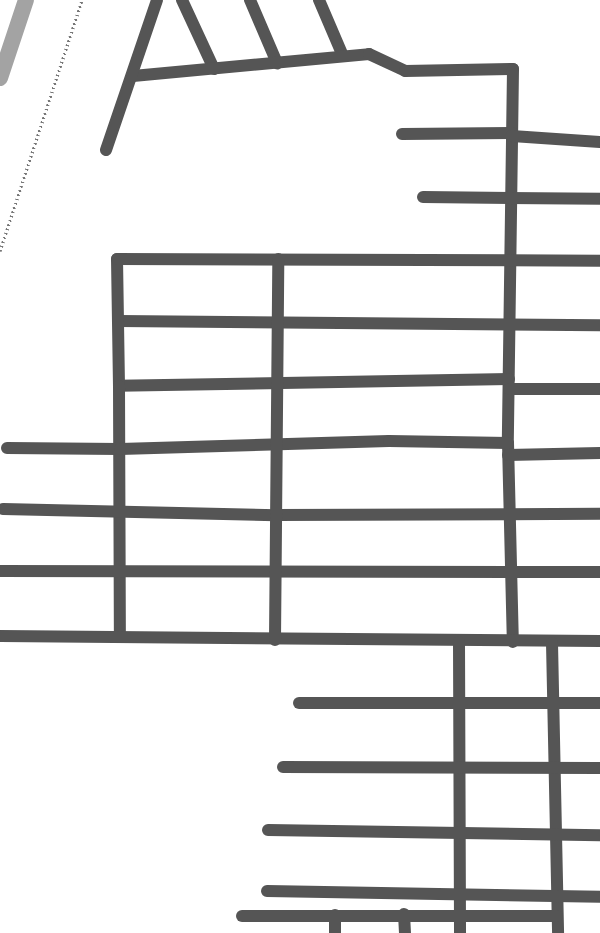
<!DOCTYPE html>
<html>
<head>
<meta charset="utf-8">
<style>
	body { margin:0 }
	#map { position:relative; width:600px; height:933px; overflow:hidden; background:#fff; font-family:"Open Sans",sans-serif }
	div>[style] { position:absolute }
	.canal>* { height:16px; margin:-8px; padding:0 8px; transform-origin:8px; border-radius:8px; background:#a3a3a3 }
	.path>* { height:3px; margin-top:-1.5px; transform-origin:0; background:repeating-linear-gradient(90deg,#777 0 1.5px,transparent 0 4.5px) }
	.minor>* { height:12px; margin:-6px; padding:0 6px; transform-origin:6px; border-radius:6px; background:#555 }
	span { translate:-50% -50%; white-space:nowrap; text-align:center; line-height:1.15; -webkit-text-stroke:5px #fff; paint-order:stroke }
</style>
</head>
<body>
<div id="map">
	<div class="canal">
		<div style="left:0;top:78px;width:82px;rotate:-71.6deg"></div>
	</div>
	<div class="path">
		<div style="left:0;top:251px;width:264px;rotate:-71.9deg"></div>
	</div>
	<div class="minor">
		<div style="left:182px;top:0;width:76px;rotate:65.1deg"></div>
		<div style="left:250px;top:0;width:69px;rotate:66.8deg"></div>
		<div style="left:319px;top:0;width:61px;rotate:66.8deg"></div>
		<div style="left:133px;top:76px;width:237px;rotate:-5.3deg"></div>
		<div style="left:369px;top:54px;width:40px;rotate:25deg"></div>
		<div style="left:405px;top:71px;width:108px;rotate:-1.1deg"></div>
		<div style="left:513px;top:69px;width:374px;rotate:90.8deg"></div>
		<div style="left:508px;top:443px;width:199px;rotate:88.6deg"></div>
		<div style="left:402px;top:134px;width:110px;rotate:-0.5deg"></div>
		<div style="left:512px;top:136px;width:88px;rotate:3.9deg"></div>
		<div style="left:106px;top:150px;width:158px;rotate:-71.2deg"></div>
		<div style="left:423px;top:197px;width:177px;rotate:0.6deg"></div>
		<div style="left:119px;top:321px;width:481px;rotate:0.5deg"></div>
		<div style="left:509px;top:379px;width:390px;rotate:179deg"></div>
		<div style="left:119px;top:386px;width:127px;rotate:-90.9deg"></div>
		<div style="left:117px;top:259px;width:483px;rotate:0.2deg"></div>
		<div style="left:119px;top:386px;width:248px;rotate:89.8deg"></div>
		<div style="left:509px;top:389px;width:91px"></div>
		<div style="left:7px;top:448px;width:113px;rotate:0.5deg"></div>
		<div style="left:120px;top:449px;width:269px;rotate:-1.7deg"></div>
		<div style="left:389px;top:441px;width:119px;rotate:1deg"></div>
		<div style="left:508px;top:455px;width:92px;rotate:-1.2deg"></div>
		<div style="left:3px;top:509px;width:273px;rotate:1.3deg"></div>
		<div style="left:276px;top:515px;width:324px;rotate:-0.2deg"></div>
		<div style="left:0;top:571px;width:600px;rotate:0.1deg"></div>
		<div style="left:0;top:636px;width:600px;rotate:0.48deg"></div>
		<div style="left:275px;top:640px;width:381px;rotate:-89.5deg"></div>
		<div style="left:459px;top:642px;width:291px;rotate:89.8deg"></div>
		<div style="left:552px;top:643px;width:290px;rotate:88.8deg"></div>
		<div style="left:299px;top:703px;width:301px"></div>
		<div style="left:283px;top:767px;width:317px;rotate:0.2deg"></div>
		<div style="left:268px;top:830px;width:332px;rotate:0.9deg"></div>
		<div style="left:267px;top:891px;width:333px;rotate:1deg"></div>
		<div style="left:404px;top:914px;width:19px;rotate:87deg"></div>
		<div style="left:335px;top:915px;width:18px;rotate:90deg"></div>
		<div style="left:242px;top:916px;width:315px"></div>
	</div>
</div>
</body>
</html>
